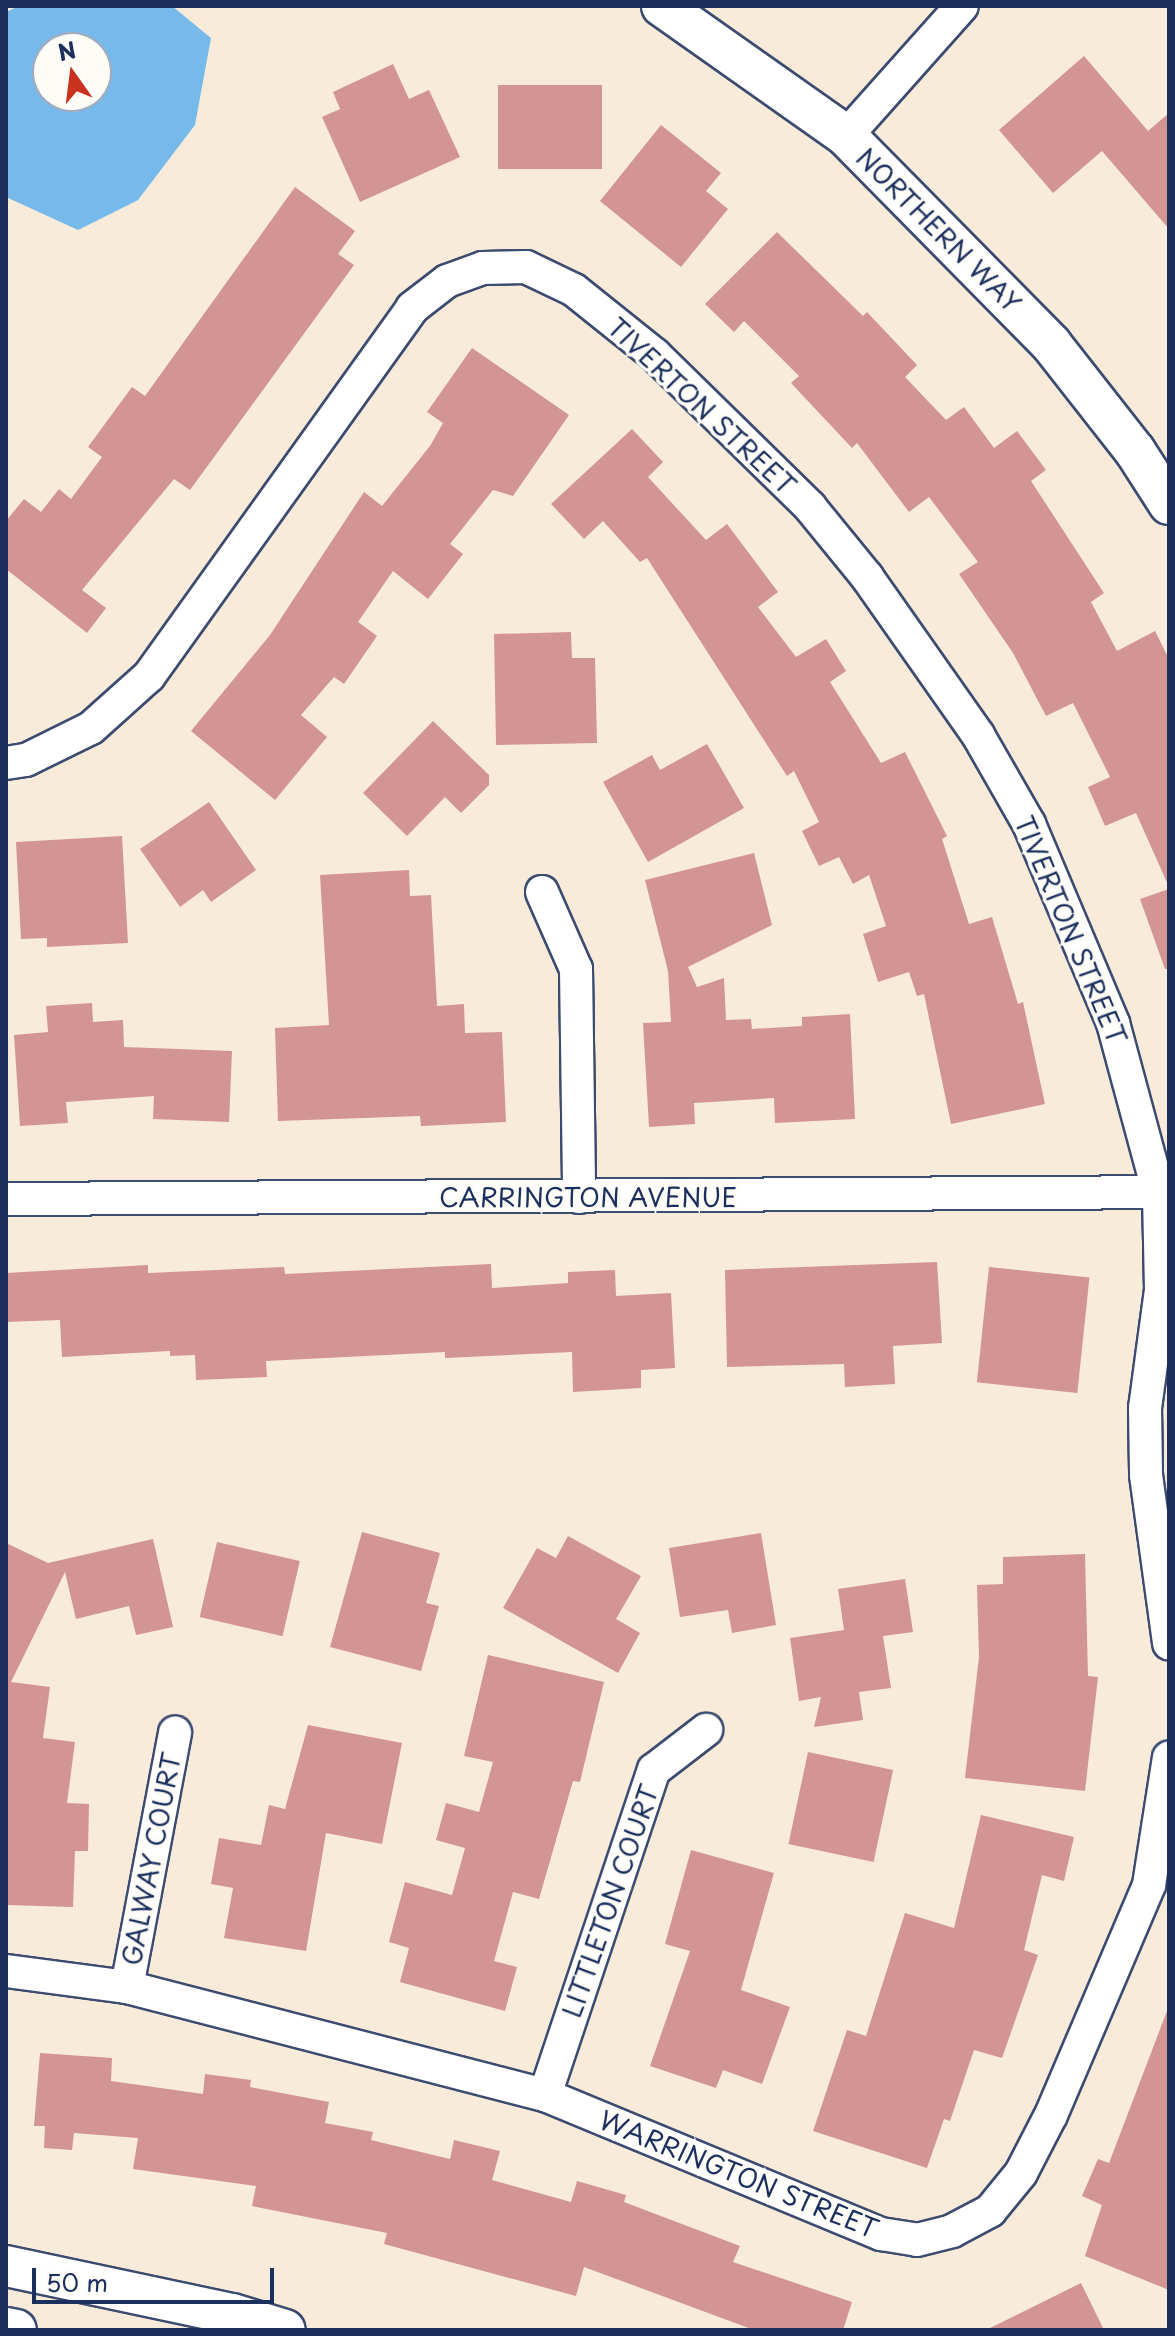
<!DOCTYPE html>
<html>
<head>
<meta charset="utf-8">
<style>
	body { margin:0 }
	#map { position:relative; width:1175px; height:2336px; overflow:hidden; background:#f9ebd9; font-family:"Playpen Sans",sans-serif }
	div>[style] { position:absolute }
	.water>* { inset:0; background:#76baec }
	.building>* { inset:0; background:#d39592; transform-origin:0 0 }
	.roads { filter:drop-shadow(2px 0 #3c4b70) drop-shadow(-2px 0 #3c4b70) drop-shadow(0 2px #3c4b70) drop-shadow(0 -2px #3c4b70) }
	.minor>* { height:32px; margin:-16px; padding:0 16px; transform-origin:16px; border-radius:16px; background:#fff }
	.tertiary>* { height:40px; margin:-20px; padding:0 20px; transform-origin:20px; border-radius:20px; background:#fff }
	span { translate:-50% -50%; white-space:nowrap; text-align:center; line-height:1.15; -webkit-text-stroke:7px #fdfcf7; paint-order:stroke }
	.street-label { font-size:26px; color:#1b2f5e }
	.frame { position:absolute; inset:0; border:8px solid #1b2f5e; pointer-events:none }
	.north { position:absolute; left:32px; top:32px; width:80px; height:80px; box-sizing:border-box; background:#fdfcf7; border:2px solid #a3aaba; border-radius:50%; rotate:346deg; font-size:22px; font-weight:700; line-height:32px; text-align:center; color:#1b2f5e }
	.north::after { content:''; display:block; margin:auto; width:28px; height:36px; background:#c8321e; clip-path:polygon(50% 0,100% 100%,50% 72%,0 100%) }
	.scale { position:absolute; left:32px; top:2268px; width:242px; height:36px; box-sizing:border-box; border:4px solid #1b2f5e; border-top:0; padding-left:10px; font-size:24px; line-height:28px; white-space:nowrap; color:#1b2f5e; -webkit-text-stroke:6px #fdfcf7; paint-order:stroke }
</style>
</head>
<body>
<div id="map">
	<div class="water">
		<div style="clip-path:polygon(evenodd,19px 6px,172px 6px,211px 38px,195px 125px,138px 200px,78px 230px,6px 197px,6px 12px,19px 6px,48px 48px,96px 48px,96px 96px,48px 96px,48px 48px)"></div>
	</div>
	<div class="building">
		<div style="clip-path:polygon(1084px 56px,1148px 131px,1169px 113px,1169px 229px,1102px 151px,1053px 193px,999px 130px)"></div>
		<div style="clip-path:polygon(393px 64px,409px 99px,429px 90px,460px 157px,360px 202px,322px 117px,340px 109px,333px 92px)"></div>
		<div style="left:602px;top:85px;width:84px;height:104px;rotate:90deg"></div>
		<div style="clip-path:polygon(661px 125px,721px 173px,706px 191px,728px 209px,681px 267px,600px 201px)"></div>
		<div style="clip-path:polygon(295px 187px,355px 231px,338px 254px,354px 265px,190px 490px,174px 479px,82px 590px,106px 608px,87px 633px,6px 569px,6px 521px,24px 499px,41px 512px,59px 489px,71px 499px,102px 457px,88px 447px,132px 387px,145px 396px)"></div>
		<div style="clip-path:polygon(777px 232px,863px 316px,867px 312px,917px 365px,905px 377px,946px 420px,964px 407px,994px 448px,1017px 431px,1046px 470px,1031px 481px,1104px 593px,1091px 602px,1117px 651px,1155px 631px,1169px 659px,1169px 887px,1136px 813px,1105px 826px,1088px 787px,1110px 777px,1073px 703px,1046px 716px,1013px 653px,959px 574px,978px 562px,929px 497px,909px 512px,857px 443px,852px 448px,791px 383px,799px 376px,744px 321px,734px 332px,705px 304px)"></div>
		<div style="clip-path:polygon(472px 348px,569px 415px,513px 496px,493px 490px,450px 544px,463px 554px,428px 599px,393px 571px,358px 622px,377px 636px,344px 684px,334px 677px,301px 715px,327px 737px,275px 800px,191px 731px,270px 635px,364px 492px,382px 506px,430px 446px,443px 423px,427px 412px)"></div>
		<div style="clip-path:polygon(632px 429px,663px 462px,648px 477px,706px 540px,727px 524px,778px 592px,758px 607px,796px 657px,826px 639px,846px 671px,830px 682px,881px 763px,905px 752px,947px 836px,942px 839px,969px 924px,992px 917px,1018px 1004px,1023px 1002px,1045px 1104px,951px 1124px,924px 994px,917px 996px,909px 972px,878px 982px,863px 934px,886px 926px,869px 875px,853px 884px,839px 857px,819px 866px,802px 831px,819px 822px,794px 771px,787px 776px,647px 558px,640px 562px,603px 521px,584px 539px,551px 504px)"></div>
		<div style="clip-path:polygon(571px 632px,572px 658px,595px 658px,597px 743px,496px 745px,494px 634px)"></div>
		<div style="clip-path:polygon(433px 721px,489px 775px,489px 785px,461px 813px,445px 797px,407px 836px,363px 793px)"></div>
		<div style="clip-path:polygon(707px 744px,744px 808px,648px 862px,603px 782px,652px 755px,660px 770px)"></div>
		<div style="clip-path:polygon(209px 802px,256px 870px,211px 902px,203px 890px,180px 907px,140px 849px)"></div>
		<div style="clip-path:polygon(122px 836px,128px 943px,47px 947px,47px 938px,21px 939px,16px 842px)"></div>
		<div style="clip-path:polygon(754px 853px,772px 925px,688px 967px,697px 987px,724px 978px,726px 1020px,751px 1019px,752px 1029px,802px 1026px,802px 1017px,850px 1014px,855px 1119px,775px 1123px,774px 1098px,694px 1103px,695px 1124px,649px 1127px,643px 1023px,671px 1022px,668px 971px,645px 880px)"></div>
		<div style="clip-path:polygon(409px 870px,410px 896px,431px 895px,437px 1006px,464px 1004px,465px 1033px,502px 1032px,506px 1122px,421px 1126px,420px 1116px,278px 1121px,275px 1028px,329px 1025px,320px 875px)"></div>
		<div style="clip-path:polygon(1169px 889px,1169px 969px,1165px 969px,1140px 899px)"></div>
		<div style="clip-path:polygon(92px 1003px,93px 1022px,123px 1020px,124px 1047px,232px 1051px,229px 1122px,153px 1119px,154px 1096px,66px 1102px,68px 1123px,20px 1126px,14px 1035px,48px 1032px,46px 1006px)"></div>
		<div style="clip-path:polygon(937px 1262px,942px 1343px,893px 1346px,895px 1384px,845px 1387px,844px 1364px,727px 1367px,725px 1270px)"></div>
		<div style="clip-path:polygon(491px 1264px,492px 1288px,568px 1283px,568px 1272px,615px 1270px,616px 1296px,671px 1293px,675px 1368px,641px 1370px,641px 1388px,573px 1392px,572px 1352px,445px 1358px,445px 1352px,266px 1361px,267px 1377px,196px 1380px,195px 1355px,170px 1356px,170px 1351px,62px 1357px,60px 1320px,6px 1322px,6px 1273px,148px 1265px,148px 1273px,284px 1267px,285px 1274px)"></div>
		<div style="left:989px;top:1267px;width:101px;height:116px;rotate:6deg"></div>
		<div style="clip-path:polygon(362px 1532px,440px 1553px,426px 1603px,439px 1606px,421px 1671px,330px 1647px)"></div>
		<div style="clip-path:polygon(761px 1533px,776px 1625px,732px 1633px,728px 1610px,680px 1617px,669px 1548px)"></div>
		<div style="clip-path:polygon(568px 1536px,641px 1576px,616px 1619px,640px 1633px,618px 1673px,503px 1608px,537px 1548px,556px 1558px)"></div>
		<div style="clip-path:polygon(153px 1539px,173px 1627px,136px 1635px,129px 1606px,76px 1619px,65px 1572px,11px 1682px,50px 1687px,43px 1738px,75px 1742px,67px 1803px,89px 1804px,88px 1851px,75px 1851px,73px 1907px,6px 1905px,6px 1543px,48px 1563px)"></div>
		<div style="left:217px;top:1542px;width:85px;height:77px;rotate:13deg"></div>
		<div style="clip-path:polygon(1085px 1554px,1088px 1676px,1098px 1677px,1085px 1791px,965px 1778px,979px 1657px,977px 1585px,1003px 1584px,1003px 1557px)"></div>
		<div style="clip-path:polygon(905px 1579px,913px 1632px,883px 1636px,891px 1688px,859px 1692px,863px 1720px,814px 1727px,821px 1697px,799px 1701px,790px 1638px,844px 1630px,838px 1589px)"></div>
		<div style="clip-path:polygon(488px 1655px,604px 1682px,580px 1782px,573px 1781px,539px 1899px,513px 1892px,494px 1961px,517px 1967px,505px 2011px,400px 1982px,409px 1948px,389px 1942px,405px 1882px,452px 1895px,465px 1848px,436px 1840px,446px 1803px,479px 1812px,493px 1762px,464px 1756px)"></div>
		<div style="clip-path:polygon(308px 1725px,402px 1743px,382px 1844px,326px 1833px,306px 1951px,224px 1938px,233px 1888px,211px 1884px,219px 1838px,261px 1845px,269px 1805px,285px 1809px)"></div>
		<div style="left:808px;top:1752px;width:87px;height:94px;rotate:12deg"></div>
		<div style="clip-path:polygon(981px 1815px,1074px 1837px,1064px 1881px,1042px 1875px,1024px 1950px,1038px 1955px,1002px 2058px,974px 2050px,950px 2121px,944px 2119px,927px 2168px,813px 2131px,847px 2030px,866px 2036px,905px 1913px,954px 1928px)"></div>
		<div style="clip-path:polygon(691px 1850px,774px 1873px,741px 1990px,790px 2007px,762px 2084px,723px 2070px,716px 2088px,650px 2066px,690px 1951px,665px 1944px)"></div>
		<div style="clip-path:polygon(1167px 2011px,1169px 2011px,1169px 2290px,1085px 2256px,1102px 2205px,1082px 2196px,1098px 2159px,1109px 2163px)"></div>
		<div style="clip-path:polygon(40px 2053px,112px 2058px,111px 2081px,203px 2094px,205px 2074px,251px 2080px,250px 2087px,329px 2102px,325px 2123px,373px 2132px,371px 2140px,450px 2159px,454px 2140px,500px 2151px,492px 2180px,571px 2202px,577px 2181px,626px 2195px,624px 2202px,740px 2246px,733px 2262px,852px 2302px,843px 2330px,754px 2330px,584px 2267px,576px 2296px,384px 2244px,387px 2233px,252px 2206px,256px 2186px,133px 2169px,138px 2138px,74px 2133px,72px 2150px,44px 2148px,45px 2126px,34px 2126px)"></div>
		<div style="clip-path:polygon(1081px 2283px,1104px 2330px,986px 2330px)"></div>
	</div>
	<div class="roads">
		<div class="minor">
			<div style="left:846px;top:136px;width:174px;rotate:-48.3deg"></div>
			<div style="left:6px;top:763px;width:20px;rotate:-9deg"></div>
			<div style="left:26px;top:760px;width:72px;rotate:-26.2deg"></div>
			<div style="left:91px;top:728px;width:78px;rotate:-41.9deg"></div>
			<div style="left:149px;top:676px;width:452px;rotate:-54.4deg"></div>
			<div style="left:412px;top:308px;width:44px;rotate:-37.6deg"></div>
			<div style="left:447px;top:281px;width:38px;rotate:-20deg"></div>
			<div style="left:483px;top:268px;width:43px;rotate:-1.3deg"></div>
			<div style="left:526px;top:267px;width:53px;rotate:25.6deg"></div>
			<div style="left:574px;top:290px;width:104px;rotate:38.7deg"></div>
			<div style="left:655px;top:355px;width:217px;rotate:44.4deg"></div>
			<div style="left:810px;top:507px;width:90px;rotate:50.8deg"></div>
			<div style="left:867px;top:577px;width:193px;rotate:54.9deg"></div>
			<div style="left:978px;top:735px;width:103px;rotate:60.2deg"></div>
			<div style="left:1029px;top:824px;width:216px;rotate:67.1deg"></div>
			<div style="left:1113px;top:1023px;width:177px;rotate:74.9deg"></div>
			<div style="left:1159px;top:1194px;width:96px;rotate:88.8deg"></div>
			<div style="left:1161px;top:1290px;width:119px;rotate:97.7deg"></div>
			<div style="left:1145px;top:1408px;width:67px;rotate:89.1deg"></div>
			<div style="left:1146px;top:1475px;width:170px;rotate:82.2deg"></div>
			<div style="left:542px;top:892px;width:84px;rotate:66.2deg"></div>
			<div style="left:576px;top:969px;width:228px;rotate:89.2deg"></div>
			<div style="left:6px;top:1199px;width:1163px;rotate:-0.34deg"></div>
			<div style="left:6px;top:1971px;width:122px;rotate:7.5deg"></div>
			<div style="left:127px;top:1987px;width:432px;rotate:14.5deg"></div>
			<div style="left:545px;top:2095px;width:364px;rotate:22.5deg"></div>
			<div style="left:881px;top:2234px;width:36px;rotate:9deg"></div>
			<div style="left:917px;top:2240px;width:36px;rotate:-14deg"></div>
			<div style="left:952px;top:2231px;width:43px;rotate:-27.8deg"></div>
			<div style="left:990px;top:2211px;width:49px;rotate:-50.8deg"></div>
			<div style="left:1021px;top:2173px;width:65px;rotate:-62.7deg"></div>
			<div style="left:1051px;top:2115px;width:250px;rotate:-66.9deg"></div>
			<div style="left:1149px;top:1885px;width:129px;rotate:-81.1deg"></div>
			<div style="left:127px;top:1987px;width:259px;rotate:-79.3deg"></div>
			<div style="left:545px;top:2095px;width:343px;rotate:-71.5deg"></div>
			<div style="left:654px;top:1770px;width:66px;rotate:-37.6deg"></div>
		</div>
		<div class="tertiary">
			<div style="left:662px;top:6px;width:225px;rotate:35.2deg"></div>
			<div style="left:846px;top:136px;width:292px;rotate:45.4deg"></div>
			<div style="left:1051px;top:344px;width:136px;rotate:51.9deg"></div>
			<div style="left:1135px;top:451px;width:63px;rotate:57.3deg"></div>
			<div style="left:6px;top:2266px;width:231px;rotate:12deg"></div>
			<div style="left:232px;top:2314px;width:55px;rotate:16.8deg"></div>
			<div style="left:6px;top:2328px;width:10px;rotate:11deg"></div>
		</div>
	</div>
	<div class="street-label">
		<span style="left:939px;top:230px;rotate:45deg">NORTHERN WAY</span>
		<span style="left:702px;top:406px;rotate:43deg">TIVERTON STREET</span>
		<span style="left:1071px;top:930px;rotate:67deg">TIVERTON STREET</span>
		<span style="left:588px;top:1197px">CARRINGTON AVENUE</span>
		<span style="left:151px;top:1859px;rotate:-79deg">GALWAY COURT</span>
		<span style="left:610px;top:1901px;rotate:-71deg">LITTLETON COURT</span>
		<span style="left:739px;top:2174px;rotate:22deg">WARRINGTON STREET</span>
	</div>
	<div class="frame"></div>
	<div class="north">N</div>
	<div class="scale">50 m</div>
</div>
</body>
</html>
